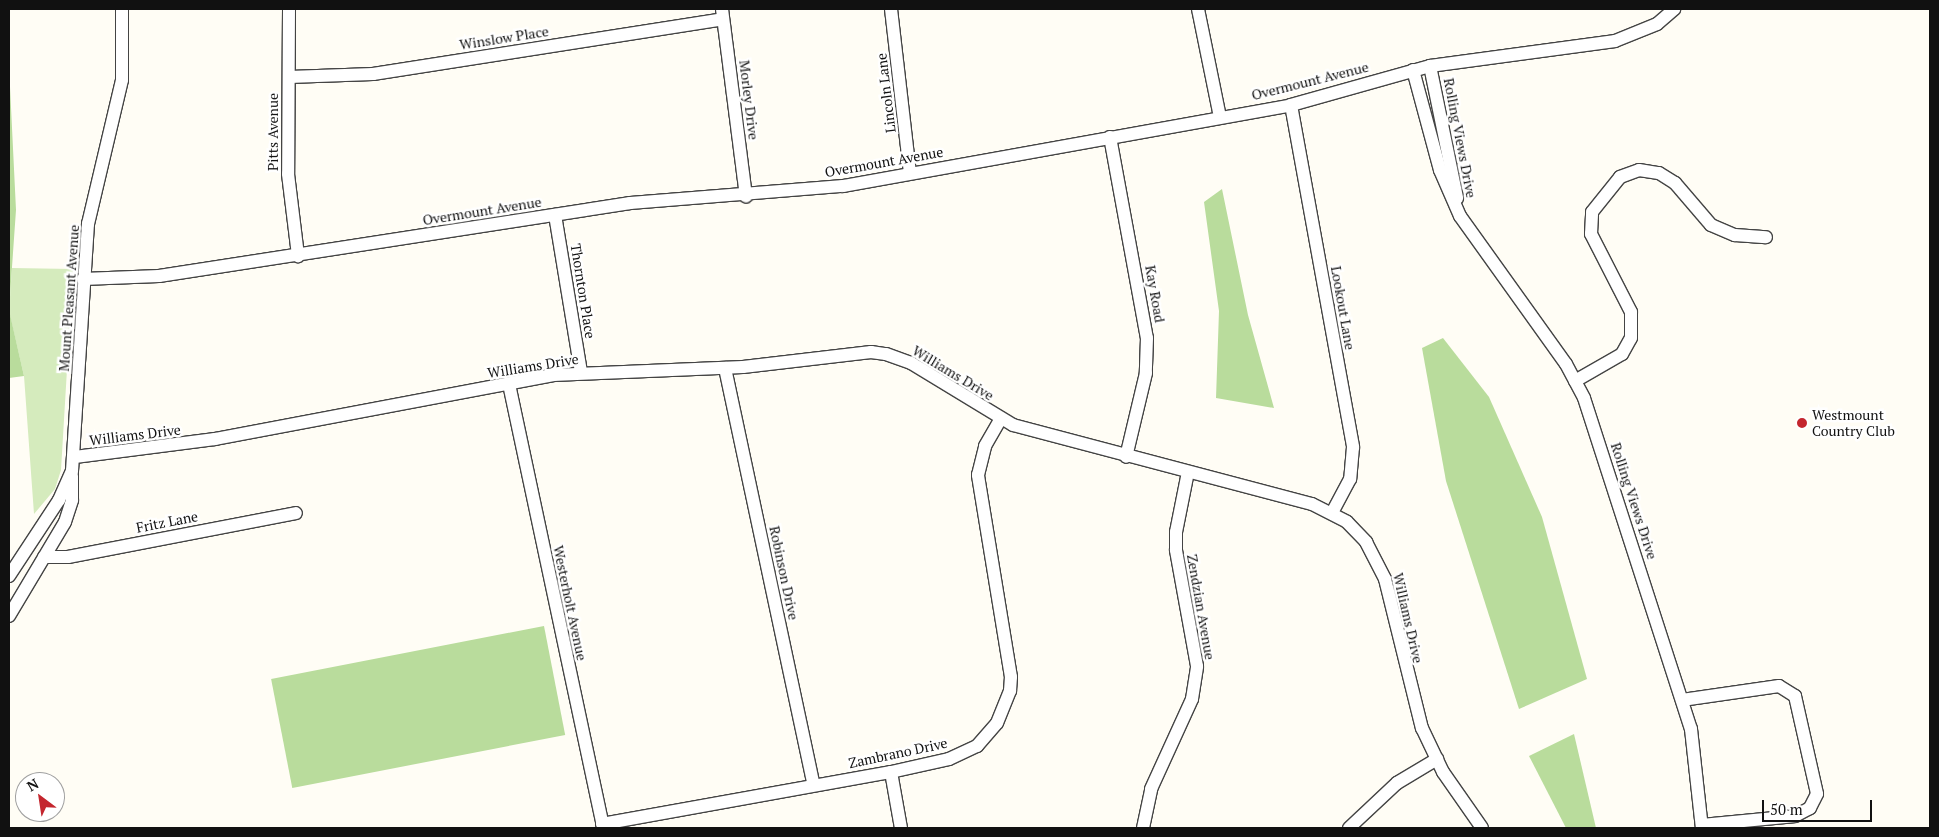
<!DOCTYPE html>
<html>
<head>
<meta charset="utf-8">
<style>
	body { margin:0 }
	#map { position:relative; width:1939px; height:837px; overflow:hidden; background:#fffdf5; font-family:"PT Serif",serif }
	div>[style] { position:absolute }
	.green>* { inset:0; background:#d5ebbd }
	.forest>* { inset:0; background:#b9dc9c; transform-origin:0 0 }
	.roads { filter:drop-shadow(1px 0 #444) drop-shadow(-1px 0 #444) drop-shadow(0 1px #444) drop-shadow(0 -1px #444) }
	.street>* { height:12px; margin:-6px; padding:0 6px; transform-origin:6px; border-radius:6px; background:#fff }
	.dots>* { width:14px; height:14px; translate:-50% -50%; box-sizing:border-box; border:2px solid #fff; border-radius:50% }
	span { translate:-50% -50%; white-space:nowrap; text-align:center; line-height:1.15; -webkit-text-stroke:5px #fff; paint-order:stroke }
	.street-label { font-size:14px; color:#111 }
	.poi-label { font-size:14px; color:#111 }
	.left { translate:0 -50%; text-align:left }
	.frame { position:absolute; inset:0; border:10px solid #111; pointer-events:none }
	.north { position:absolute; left:15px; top:772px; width:50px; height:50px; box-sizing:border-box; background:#fff; border:1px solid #a0a0a0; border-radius:50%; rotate:329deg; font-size:14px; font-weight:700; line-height:20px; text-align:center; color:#111 }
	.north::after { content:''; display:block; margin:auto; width:18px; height:22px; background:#c4262e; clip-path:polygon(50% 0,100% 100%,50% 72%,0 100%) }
	.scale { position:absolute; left:1762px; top:800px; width:110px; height:22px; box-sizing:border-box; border:2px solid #111; border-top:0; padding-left:6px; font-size:15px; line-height:18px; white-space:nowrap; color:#111; -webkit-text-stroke:4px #fff; paint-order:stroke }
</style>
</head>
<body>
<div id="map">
	<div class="green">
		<div style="clip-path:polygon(12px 268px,73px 269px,61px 470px,55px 489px,34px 514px,24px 376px,9px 311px)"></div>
	</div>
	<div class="forest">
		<div style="clip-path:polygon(9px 66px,16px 210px,9px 310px,24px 376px,9px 378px)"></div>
		<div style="clip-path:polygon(1222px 189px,1248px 315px,1274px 408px,1216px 398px,1219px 311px,1204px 202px)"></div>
		<div style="clip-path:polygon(1443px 338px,1489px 397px,1542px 517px,1587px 679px,1519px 709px,1446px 481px,1422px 348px)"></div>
		<div style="left:544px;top:626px;width:111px;height:278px;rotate:79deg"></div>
		<div style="clip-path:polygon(1574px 734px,1596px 828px,1566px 828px,1529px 756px)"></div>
	</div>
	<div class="roads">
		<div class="street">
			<div style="left:289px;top:9px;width:165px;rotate:90.3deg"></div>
			<div style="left:288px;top:174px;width:83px;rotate:83deg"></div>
			<div style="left:722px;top:9px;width:189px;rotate:82.7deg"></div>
			<div style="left:891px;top:9px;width:165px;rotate:83.4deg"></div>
			<div style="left:1198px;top:9px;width:110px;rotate:78.5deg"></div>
			<div style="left:1430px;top:66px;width:135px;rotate:78.4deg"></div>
			<div style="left:1413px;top:70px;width:104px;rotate:74.9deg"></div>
			<div style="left:1440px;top:170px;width:50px;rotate:66.5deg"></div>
			<div style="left:1460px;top:216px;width:182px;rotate:54.4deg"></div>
			<div style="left:1566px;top:364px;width:38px;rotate:62deg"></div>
			<div style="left:1584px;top:398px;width:348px;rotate:72.1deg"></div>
			<div style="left:1691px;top:729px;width:100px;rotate:83.7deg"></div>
			<div style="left:289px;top:77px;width:84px;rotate:-2deg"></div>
			<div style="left:373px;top:74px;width:354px;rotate:-8.9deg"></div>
			<div style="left:1291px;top:105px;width:348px;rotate:79.7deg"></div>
			<div style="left:1353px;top:447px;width:32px;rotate:95deg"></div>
			<div style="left:1350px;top:479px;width:38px;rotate:118deg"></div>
			<div style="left:1110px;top:137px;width:204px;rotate:79.6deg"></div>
			<div style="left:1147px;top:338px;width:35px;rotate:92deg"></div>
			<div style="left:1146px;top:373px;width:86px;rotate:103.4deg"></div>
			<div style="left:555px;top:215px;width:159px;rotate:80.6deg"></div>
			<div style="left:83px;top:279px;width:76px;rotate:-2.3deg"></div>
			<div style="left:159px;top:276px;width:477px;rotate:-8.8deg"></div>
			<div style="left:630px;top:203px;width:214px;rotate:-4.6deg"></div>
			<div style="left:843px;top:186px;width:455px;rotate:-10.2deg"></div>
			<div style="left:1291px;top:105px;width:144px;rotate:-15.7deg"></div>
			<div style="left:1430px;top:66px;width:187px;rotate:-7.7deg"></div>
			<div style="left:1615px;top:41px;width:45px;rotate:-22deg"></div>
			<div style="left:1657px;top:24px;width:23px;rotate:-41deg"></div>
			<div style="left:725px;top:368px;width:426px;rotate:78deg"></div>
			<div style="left:1575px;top:381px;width:54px;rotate:-29.9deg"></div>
			<div style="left:1622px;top:354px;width:18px;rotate:-61deg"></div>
			<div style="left:1631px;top:338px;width:26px;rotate:-90deg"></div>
			<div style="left:1631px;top:312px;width:88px;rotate:-117.1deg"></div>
			<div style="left:1591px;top:234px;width:22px;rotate:-87deg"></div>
			<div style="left:1592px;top:212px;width:45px;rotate:-51.3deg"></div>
			<div style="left:1620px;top:177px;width:20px;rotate:-20deg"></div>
			<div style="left:1639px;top:170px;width:20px;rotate:9deg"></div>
			<div style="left:1659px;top:173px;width:19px;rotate:32deg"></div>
			<div style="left:1675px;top:183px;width:55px;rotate:49.4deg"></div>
			<div style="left:1711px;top:225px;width:26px;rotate:23deg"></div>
			<div style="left:1735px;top:235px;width:31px;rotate:4deg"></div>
			<div style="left:509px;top:384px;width:454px;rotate:78deg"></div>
			<div style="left:75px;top:457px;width:141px;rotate:-7.3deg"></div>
			<div style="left:215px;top:439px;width:344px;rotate:-10.7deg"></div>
			<div style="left:553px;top:375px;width:190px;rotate:-2.4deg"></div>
			<div style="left:743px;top:367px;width:129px;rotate:-6.7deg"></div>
			<div style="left:871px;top:352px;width:15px;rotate:8deg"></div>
			<div style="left:886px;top:354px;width:27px;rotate:20deg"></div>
			<div style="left:911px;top:363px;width:119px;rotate:31.3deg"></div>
			<div style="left:1013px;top:425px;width:309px;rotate:14.8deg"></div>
			<div style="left:1312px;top:504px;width:39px;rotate:27deg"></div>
			<div style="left:1347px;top:522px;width:28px;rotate:46deg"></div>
			<div style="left:1366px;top:542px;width:42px;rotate:62.8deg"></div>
			<div style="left:1385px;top:579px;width:154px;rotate:76.1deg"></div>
			<div style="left:1422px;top:728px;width:49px;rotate:64.5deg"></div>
			<div style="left:1443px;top:772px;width:68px;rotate:55.1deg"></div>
			<div style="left:44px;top:557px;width:24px"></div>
			<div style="left:68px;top:557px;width:232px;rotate:-10.9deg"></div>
			<div style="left:9px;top:576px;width:91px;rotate:-56.7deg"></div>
			<div style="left:59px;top:500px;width:32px;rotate:-66deg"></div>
			<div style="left:72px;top:471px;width:248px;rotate:-86.3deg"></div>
			<div style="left:88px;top:224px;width:148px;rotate:-76.7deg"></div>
			<div style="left:122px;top:80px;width:71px;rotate:-90deg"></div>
			<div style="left:9px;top:616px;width:109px;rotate:-59.2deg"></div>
			<div style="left:65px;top:522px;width:23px;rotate:-72deg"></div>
			<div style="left:72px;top:500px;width:24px;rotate:-90deg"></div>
			<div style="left:1682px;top:700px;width:98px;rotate:-8.2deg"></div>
			<div style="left:1779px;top:686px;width:19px;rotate:32deg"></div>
			<div style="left:1795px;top:696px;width:100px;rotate:77.3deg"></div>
			<div style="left:1817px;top:794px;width:16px;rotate:117deg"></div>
			<div style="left:1810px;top:808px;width:17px;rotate:152deg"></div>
			<div style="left:1795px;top:816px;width:93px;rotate:174.5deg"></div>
			<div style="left:891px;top:772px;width:57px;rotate:79.9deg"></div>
			<div style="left:602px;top:824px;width:294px;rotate:-10.2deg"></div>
			<div style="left:891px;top:772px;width:59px;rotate:-12.6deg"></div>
			<div style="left:949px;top:759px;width:31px;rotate:-25deg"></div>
			<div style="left:977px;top:746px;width:30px;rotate:-49deg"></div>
			<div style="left:997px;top:723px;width:35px;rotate:-68deg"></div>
			<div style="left:1010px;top:691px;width:14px;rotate:-86deg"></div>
			<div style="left:1011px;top:677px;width:205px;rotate:-99.3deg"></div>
			<div style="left:978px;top:475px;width:30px;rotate:-76deg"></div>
			<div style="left:985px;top:446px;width:32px;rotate:-60deg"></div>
			<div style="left:1143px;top:828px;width:40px;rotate:-78deg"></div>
			<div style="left:1151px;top:789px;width:99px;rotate:-65.5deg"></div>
			<div style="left:1192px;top:699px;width:33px;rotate:-81deg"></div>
			<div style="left:1197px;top:666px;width:118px;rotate:-100.3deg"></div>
			<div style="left:1176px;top:550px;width:18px;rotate:-90deg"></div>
			<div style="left:1176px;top:532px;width:61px;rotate:-78.7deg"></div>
			<div style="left:1349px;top:828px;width:66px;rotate:-43.2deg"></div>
			<div style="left:1397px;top:783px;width:47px;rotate:-31deg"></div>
		</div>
	</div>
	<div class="dots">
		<div style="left:1802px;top:423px;background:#c4262e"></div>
	</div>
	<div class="street-label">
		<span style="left:504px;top:38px;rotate:-9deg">Winslow Place</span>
		<span style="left:1310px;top:81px;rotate:-14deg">Overmount Avenue</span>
		<span style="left:886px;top:93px;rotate:-97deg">Lincoln Lane</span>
		<span style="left:749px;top:100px;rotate:83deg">Morley Drive</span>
		<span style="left:273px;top:132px;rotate:-90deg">Pitts Avenue</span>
		<span style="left:1460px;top:138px;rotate:79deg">Rolling Views Drive</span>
		<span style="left:884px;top:162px;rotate:-10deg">Overmount Avenue</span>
		<span style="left:482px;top:211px;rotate:-9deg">Overmount Avenue</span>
		<span style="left:583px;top:291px;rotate:81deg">Thornton Place</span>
		<span style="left:1155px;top:294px;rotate:80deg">Kay Road</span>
		<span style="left:69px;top:298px;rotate:-86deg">Mount Pleasant Avenue</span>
		<span style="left:1343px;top:308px;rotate:80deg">Lookout Lane</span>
		<span style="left:533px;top:366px;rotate:-9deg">Williams Drive</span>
		<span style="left:953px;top:373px;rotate:31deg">Williams Drive</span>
		<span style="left:135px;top:435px;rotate:-7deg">Williams Drive</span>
		<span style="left:1634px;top:501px;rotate:72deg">Rolling Views Drive</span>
		<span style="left:167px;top:522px;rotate:-11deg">Fritz Lane</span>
		<span style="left:784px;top:573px;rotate:78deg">Robinson Drive</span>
		<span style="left:570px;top:603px;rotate:78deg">Westerholt Avenue</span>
		<span style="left:1201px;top:607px;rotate:80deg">Zendzian Avenue</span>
		<span style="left:1408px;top:618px;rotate:77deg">Williams Drive</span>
		<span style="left:898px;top:753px;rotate:-12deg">Zambrano Drive</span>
	</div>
	<div class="poi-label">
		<span class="left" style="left:1812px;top:423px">Westmount<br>Country Club</span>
	</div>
	<div class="frame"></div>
	<div class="north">N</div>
	<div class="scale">50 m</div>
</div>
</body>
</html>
